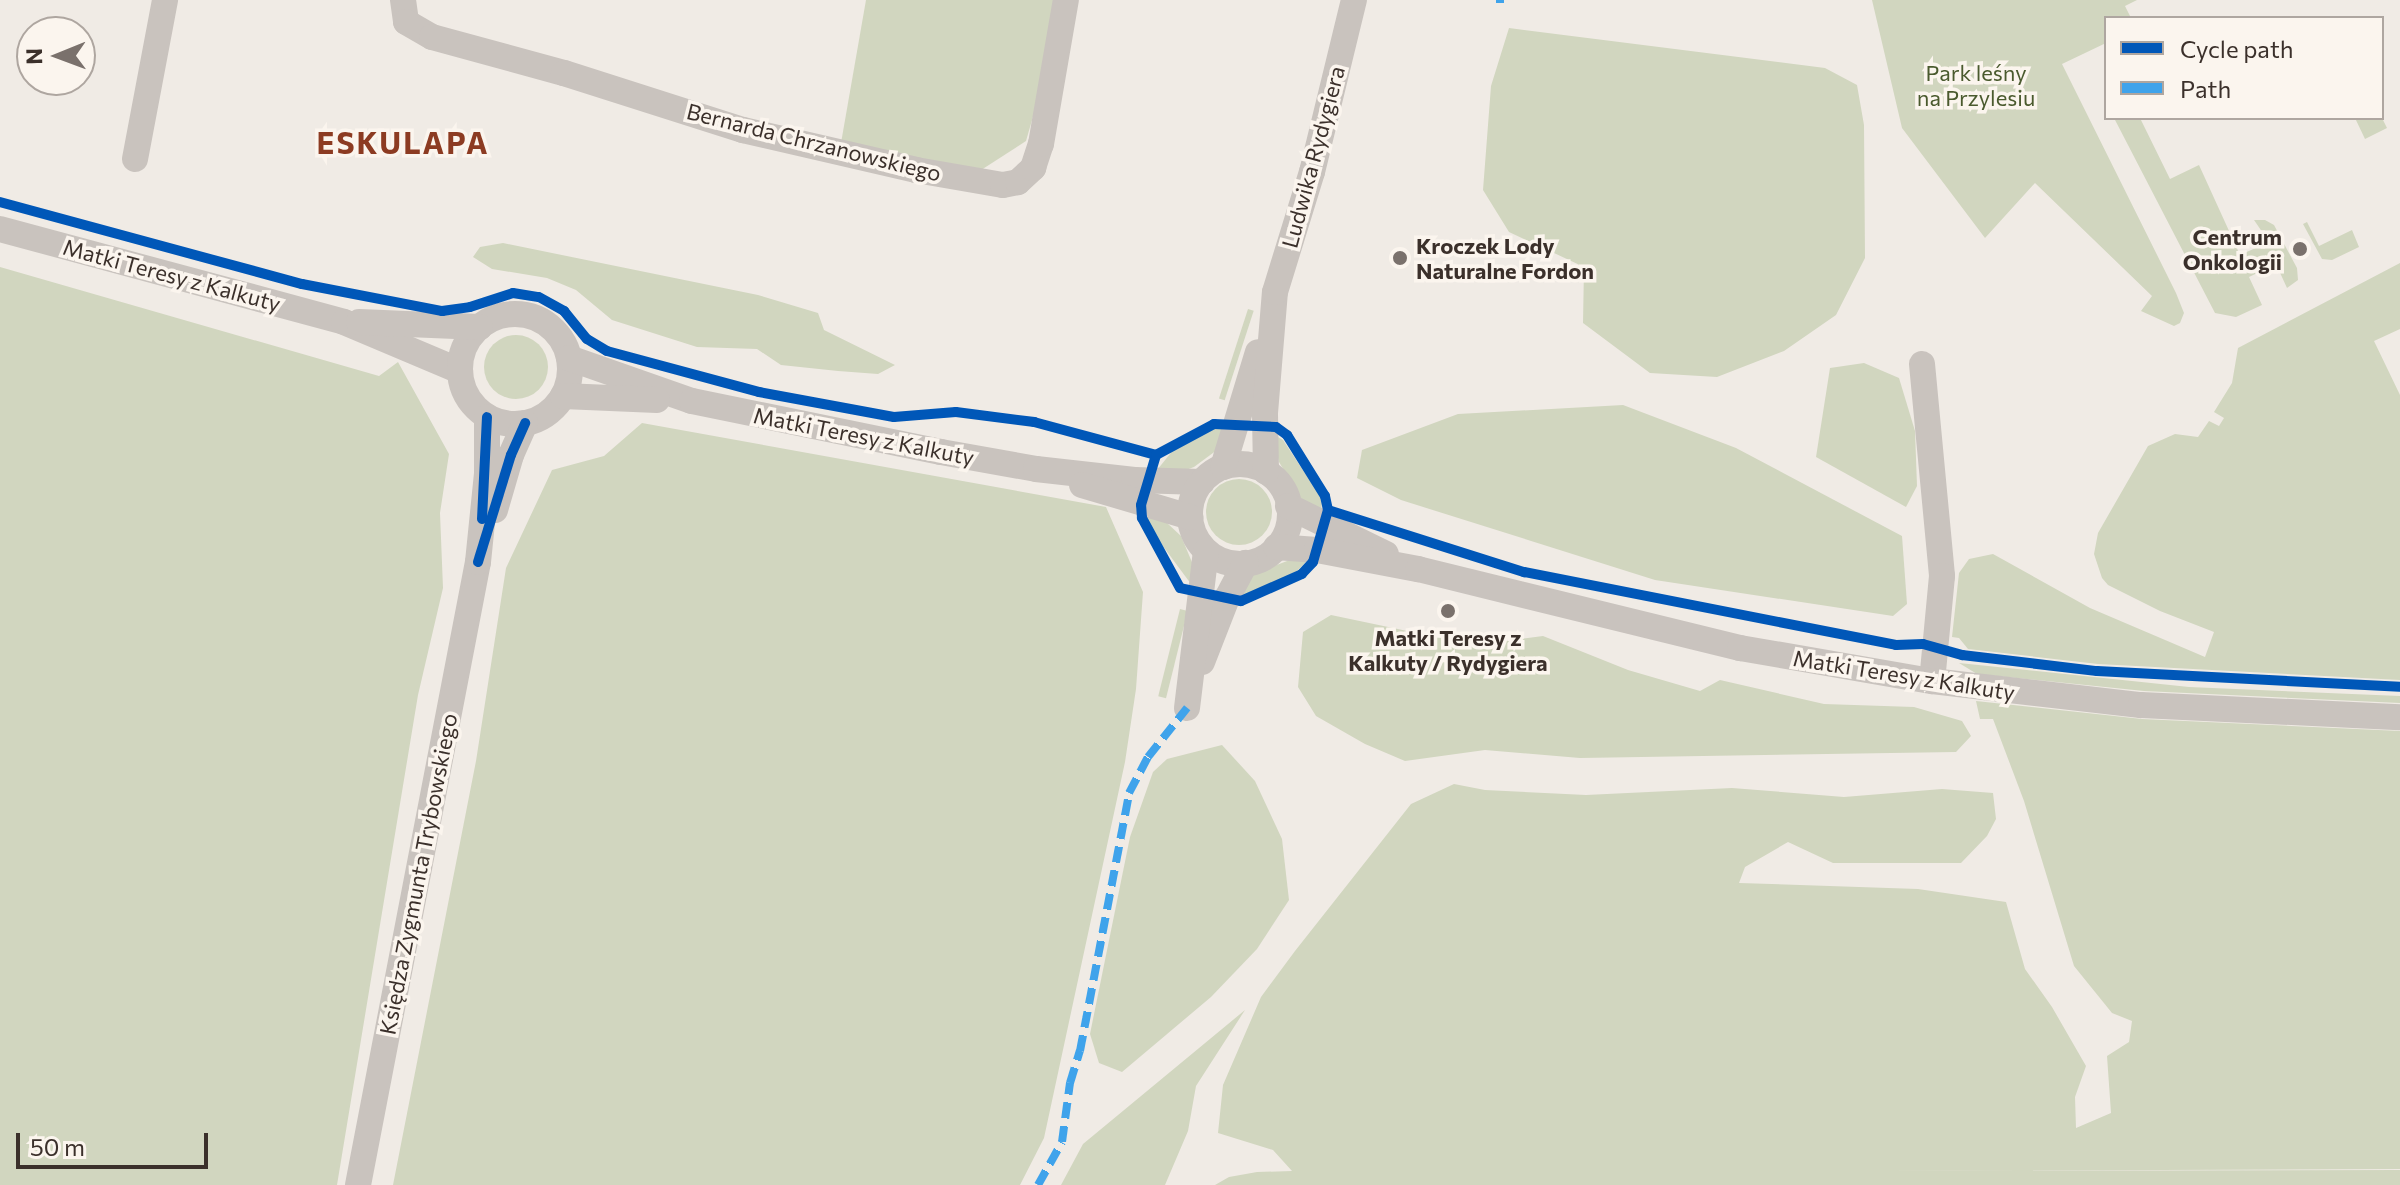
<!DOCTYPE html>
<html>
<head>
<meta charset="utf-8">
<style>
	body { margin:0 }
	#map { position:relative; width:2400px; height:1185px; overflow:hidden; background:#f0ebe5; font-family:Commissioner,sans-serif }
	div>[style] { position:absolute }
	.green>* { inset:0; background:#d1d6bf; transform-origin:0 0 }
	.round { border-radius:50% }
	.minor>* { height:26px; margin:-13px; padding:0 13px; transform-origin:13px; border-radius:13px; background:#c9c3be }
	.minor>.ring { margin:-13px; padding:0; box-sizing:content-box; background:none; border:26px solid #c9c3be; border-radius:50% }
	.quiet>* { height:8px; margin-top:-4px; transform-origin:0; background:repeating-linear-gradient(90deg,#3fa3eb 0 16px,transparent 0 24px) }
	.cycleway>* { height:10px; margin:-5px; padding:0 5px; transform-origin:5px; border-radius:5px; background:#0057b8 }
	.dots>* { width:22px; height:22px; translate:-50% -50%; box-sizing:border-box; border:4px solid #fbf5ee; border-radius:50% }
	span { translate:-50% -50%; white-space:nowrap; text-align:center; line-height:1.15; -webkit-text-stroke:7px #fbf5ee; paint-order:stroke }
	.park-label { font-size:22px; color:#4a5a2e }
	.street-label { font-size:22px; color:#3b302b }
	.poi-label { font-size:22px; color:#3b302b; font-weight:700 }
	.right { translate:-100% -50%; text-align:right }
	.left { translate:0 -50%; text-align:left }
	.district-label { font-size:30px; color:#8c3b22; font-weight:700; letter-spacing:2px }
	.legend { position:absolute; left:2104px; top:16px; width:280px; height:104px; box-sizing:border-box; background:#fbf5ee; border:2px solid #aea6a0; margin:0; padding:10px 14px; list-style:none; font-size:24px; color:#3b302b }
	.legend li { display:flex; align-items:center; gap:16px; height:40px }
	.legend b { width:40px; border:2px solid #aea6a0 }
	.north { position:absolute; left:16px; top:16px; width:80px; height:80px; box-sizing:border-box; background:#fbf5ee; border:2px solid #aea6a0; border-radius:50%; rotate:269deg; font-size:22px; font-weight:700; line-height:32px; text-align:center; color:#3b302b }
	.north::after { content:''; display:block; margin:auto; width:28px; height:36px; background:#7a716c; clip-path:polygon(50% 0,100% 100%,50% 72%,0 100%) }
	.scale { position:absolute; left:16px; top:1133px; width:192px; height:36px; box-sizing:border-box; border:4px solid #3b302b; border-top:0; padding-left:10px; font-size:24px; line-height:28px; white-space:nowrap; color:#3b302b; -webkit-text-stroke:6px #fbf5ee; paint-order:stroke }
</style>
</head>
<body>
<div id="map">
	<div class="green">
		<div style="clip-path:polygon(866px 0,1059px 0,1047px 68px,1026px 141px,978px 172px,841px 143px)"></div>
		<div style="clip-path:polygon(1872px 0,2137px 0,2125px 6px,2131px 18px,2106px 18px,2106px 43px,2062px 64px,2176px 293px,2184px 313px,2180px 323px,2174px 326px,2141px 311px,2152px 296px,2035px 183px,1985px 238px,1902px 128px)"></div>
		<div style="clip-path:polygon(1509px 28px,1825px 68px,1857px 85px,1864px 125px,1865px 258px,1836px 315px,1784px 351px,1717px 377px,1650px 373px,1583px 323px,1584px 267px,1509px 232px,1483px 190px,1491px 86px)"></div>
		<div style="clip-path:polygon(2114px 118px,2140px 118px,2170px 179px,2199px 165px,2240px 255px,2269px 242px,2254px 220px,2265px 220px,2274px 225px,2297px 268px,2298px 280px,2287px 288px,2276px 264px,2249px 277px,2262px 305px,2236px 317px,2215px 313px)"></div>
		<div style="clip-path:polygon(2355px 118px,2382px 118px,2387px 128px,2365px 139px)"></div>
		<div style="clip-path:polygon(2307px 222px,2319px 246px,2352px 230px,2359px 247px,2332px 260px,2322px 259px,2303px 224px)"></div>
		<div style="clip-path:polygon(503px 243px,758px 295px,818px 313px,824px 330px,895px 365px,878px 374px,838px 371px,781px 365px,757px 349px,697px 347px,612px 320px,576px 290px,547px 278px,492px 269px,473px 257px,480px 247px)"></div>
		<div style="clip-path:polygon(2400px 263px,2400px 329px,2374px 341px,2400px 395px,2400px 680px,2098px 664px,1968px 649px,1959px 638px,1952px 637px,1959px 573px,1969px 559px,1993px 554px,2090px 608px,2205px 657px,2214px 632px,2160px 611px,2108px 585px,2102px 578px,2094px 554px,2098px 533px,2148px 446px,2175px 434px,2198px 437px,2209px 421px,2219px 426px,2224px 418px,2214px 412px,2232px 383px,2238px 348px)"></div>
		<div style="clip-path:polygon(0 267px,379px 376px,398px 362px,449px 454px,440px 513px,443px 588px,418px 695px,337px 1185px,0 1185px)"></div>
		<div style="left:1248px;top:309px;width:6px;height:94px;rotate:18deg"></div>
		<div class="round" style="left:484px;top:335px;width:64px;height:64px"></div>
		<div style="clip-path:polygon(1864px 363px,1899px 378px,1915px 431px,1917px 486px,1906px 507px,1816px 457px,1830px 368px)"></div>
		<div style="clip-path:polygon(1623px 405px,1736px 448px,1902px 536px,1907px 604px,1893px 616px,1655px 580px,1401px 500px,1357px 478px,1362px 450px,1458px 414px)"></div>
		<div style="clip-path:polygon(642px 423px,1106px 507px,1143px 592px,1136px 689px,1125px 762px,1044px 1138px,1020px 1185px,393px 1185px,476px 761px,506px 568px,552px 470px,604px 456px)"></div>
		<div style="clip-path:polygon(1229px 427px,1221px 447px,1194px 467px,1183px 471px,1157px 470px,1174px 449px,1214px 429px)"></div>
		<div style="clip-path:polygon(1273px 434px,1283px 440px,1322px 499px,1321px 515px,1300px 497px,1279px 462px)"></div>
		<div class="round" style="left:1206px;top:479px;width:66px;height:66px"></div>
		<div style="clip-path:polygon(1148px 515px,1166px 522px,1181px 536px,1194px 567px,1191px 584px,1148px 526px)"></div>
		<div style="clip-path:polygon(1295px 558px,1309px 559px,1297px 571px,1266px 587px,1249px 596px,1237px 596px,1246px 580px,1255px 573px)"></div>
		<div style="left:1180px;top:609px;width:8px;height:90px;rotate:14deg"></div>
		<div style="clip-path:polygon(1331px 615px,1474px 645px,1543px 636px,1628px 670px,1700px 691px,1720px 680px,1824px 704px,1914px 707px,1962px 721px,1971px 736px,1956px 752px,1580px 758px,1485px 750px,1405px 761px,1365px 744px,1316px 716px,1298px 687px,1303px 632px)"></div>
		<div style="clip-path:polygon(1959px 663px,2189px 687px,2400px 696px,2400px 703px,2144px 691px,1977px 674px)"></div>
		<div style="clip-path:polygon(1976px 701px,2142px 719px,2400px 731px,2400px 1169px,1875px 1171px,2400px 1170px,2400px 1185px,1215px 1185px,1229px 1177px,1257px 1172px,1292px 1171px,1273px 1150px,1218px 1133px,1223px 1085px,1261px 997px,1295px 951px,1411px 804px,1454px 784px,1485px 790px,1586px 795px,1732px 788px,1844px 797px,1942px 789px,1993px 793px,1996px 819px,1987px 836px,1961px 863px,1833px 863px,1788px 842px,1745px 867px,1739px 883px,1918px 889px,2006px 902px,2025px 969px,2052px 1007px,2086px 1066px,2075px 1097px,2076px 1128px,2111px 1113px,2107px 1056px,2129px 1042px,2132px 1021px,2112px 1013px,2074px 966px,2024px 801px,1993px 719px,1980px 719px)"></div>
		<div style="clip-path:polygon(1222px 745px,1255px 781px,1282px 839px,1289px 900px,1257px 949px,1211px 997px,1122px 1072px,1099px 1063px,1090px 1034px,1130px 837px,1153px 772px,1167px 759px)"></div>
		<div style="clip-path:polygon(1245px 1010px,1196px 1086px,1188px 1131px,1165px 1185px,1061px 1185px,1083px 1144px)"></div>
	</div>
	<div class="minor">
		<div style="left:403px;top:0;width:22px;rotate:82deg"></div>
		<div style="left:406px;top:22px;width:30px;rotate:30deg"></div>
		<div style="left:432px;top:37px;width:137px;rotate:15.3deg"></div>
		<div style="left:564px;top:73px;width:188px;rotate:17.7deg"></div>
		<div style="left:743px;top:130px;width:178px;rotate:13deg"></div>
		<div style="left:916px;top:170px;width:88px;rotate:9.8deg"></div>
		<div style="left:1003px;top:185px;width:15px;rotate:-11deg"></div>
		<div style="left:1018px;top:182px;width:21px;rotate:-43deg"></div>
		<div style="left:1033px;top:168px;width:25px;rotate:-72deg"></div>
		<div style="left:1041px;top:144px;width:146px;rotate:-80.2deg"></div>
		<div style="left:135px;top:159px;width:162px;rotate:-79.3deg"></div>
		<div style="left:0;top:229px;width:356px;rotate:15.1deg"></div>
		<div style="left:344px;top:322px;width:126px;rotate:22.9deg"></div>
		<div class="ring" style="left:460px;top:314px;width:84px;height:84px"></div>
		<div style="left:359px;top:322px;width:121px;rotate:2.4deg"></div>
		<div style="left:569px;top:358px;width:130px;rotate:19.3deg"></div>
		<div style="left:692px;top:401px;width:254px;rotate:11.6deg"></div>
		<div style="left:941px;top:452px;width:97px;rotate:10.1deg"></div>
		<div style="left:1036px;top:469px;width:99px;rotate:6.4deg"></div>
		<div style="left:1134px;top:480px;width:68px;rotate:1.7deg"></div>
		<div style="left:1922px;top:364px;width:213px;rotate:84.6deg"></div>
		<div style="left:1942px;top:576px;width:105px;rotate:95.4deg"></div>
		<div style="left:563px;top:396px;width:94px;rotate:2.4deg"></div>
		<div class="ring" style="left:1190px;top:464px;width:74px;height:74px"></div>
		<div style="left:1223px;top:467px;width:120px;rotate:-73.1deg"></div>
		<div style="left:1266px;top:472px;width:59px;rotate:-91deg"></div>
		<div style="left:1265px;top:413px;width:121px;rotate:-85.3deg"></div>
		<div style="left:1275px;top:292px;width:126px;rotate:-72.9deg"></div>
		<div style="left:1312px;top:172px;width:177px;rotate:-76.3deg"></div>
		<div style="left:1082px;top:485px;width:113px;rotate:16.5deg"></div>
		<div style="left:1288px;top:506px;width:109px;rotate:26.1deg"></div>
		<div style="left:495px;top:510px;width:57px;rotate:-73.8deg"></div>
		<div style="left:511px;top:455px;width:35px;rotate:-66deg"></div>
		<div style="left:1276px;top:547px;width:41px;rotate:4.2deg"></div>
		<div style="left:1317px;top:550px;width:103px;rotate:10.7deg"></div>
		<div style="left:1418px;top:569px;width:332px;rotate:13.8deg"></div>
		<div style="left:1740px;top:648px;width:195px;rotate:9.8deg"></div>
		<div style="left:1932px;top:681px;width:210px;rotate:6.6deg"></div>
		<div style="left:2141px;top:705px;width:259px;rotate:2.7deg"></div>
		<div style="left:1202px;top:662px;width:69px;rotate:-68.7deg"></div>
		<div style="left:1227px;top:598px;width:40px;rotate:-62deg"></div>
		<div style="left:1187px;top:708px;width:158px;rotate:-83.1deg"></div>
		<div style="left:358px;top:1185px;width:634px;rotate:-79.1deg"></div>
		<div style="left:478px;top:562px;width:89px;rotate:-84.2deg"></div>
		<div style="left:487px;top:473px;width:56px;rotate:-90deg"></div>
	</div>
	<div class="quiet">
		<div style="left:1500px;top:3px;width:3px;rotate:-90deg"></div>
		<div style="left:1038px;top:1185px;width:49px;rotate:-60.8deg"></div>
		<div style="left:1062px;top:1142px;width:60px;rotate:-82.3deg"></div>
		<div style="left:1070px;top:1083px;width:34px;rotate:-73deg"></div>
		<div style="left:1080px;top:1051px;width:263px;rotate:-79.2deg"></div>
		<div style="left:1129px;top:793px;width:41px;rotate:-62.2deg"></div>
		<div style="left:1148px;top:757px;width:63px;rotate:-51.5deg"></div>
	</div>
	<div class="cycleway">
		<div style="left:0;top:202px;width:313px;rotate:15.2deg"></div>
		<div style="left:302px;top:284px;width:143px;rotate:10.9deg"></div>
		<div style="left:442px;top:311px;width:28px;rotate:-8deg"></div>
		<div style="left:470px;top:307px;width:45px;rotate:-18deg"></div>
		<div style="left:513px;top:293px;width:26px;rotate:9deg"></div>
		<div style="left:539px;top:297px;width:29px;rotate:29deg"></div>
		<div style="left:564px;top:311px;width:36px;rotate:51deg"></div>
		<div style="left:587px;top:339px;width:23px;rotate:31deg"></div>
		<div style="left:607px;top:351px;width:157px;rotate:15.1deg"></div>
		<div style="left:759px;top:392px;width:137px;rotate:10.5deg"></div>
		<div style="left:894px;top:417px;width:62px;rotate:-4.6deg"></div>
		<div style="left:956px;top:412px;width:79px;rotate:7.3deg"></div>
		<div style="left:1034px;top:422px;width:126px;rotate:15.1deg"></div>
		<div style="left:1214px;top:424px;width:62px;rotate:2.8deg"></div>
		<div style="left:1276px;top:427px;width:14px;rotate:36deg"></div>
		<div style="left:1287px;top:435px;width:72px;rotate:58.1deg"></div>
		<div style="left:1325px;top:496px;width:14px;rotate:78deg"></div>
		<div style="left:1328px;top:510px;width:54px;rotate:106.1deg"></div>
		<div style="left:1313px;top:562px;width:16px;rotate:133deg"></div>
		<div style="left:1302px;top:574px;width:67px;rotate:156.1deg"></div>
		<div style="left:1241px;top:601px;width:62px;rotate:-168deg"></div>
		<div style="left:1180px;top:588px;width:80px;rotate:-118.5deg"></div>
		<div style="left:1142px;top:518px;width:13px;rotate:-94deg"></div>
		<div style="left:1141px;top:505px;width:52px;rotate:-73.3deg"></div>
		<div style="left:1156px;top:455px;width:66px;rotate:-28.1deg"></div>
		<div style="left:1328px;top:510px;width:206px;rotate:17.6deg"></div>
		<div style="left:1524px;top:572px;width:379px;rotate:11.1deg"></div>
		<div style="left:1896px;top:645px;width:27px;rotate:-2deg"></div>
		<div style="left:1923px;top:644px;width:41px;rotate:15.8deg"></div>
		<div style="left:1962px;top:655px;width:136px;rotate:6.8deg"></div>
		<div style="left:2097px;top:671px;width:303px;rotate:3deg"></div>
		<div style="left:482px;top:519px;width:102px;rotate:-87.2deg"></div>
		<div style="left:478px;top:562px;width:112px;rotate:-72.9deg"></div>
		<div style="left:511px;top:455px;width:35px;rotate:-66deg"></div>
	</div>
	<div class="dots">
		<div style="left:2300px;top:249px;background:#7a716c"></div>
		<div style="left:1400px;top:258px;background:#7a716c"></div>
		<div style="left:1448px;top:611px;background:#7a716c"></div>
	</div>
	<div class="park-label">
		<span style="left:1976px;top:85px">Park leśny<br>na Przylesiu</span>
	</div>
	<div class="street-label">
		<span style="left:814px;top:142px;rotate:14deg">Bernarda Chrzanowskiego</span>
		<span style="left:1313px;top:157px;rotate:-75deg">Ludwika Rydygiera</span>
		<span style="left:172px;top:275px;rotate:15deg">Matki Teresy z Kalkuty</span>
		<span style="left:864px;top:436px;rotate:11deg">Matki Teresy z Kalkuty</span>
		<span style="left:1904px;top:675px;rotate:9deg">Matki Teresy z Kalkuty</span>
		<span style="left:418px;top:874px;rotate:-79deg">Księdza Zygmunta Trybowskiego</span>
	</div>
	<div class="poi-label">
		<span class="right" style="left:2282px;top:249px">Centrum<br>Onkologii</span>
		<span class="left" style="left:1416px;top:258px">Kroczek Lody<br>Naturalne Fordon</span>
		<span style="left:1448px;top:650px">Matki Teresy z<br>Kalkuty / Rydygiera</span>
	</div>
	<div class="district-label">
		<span style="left:403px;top:142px">ESKULAPA</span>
	</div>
	<ul class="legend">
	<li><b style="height:10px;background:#0057b8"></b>Cycle path</li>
	<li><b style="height:10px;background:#3fa3eb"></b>Path</li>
	</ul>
	<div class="north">N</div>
	<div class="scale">50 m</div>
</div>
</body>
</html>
